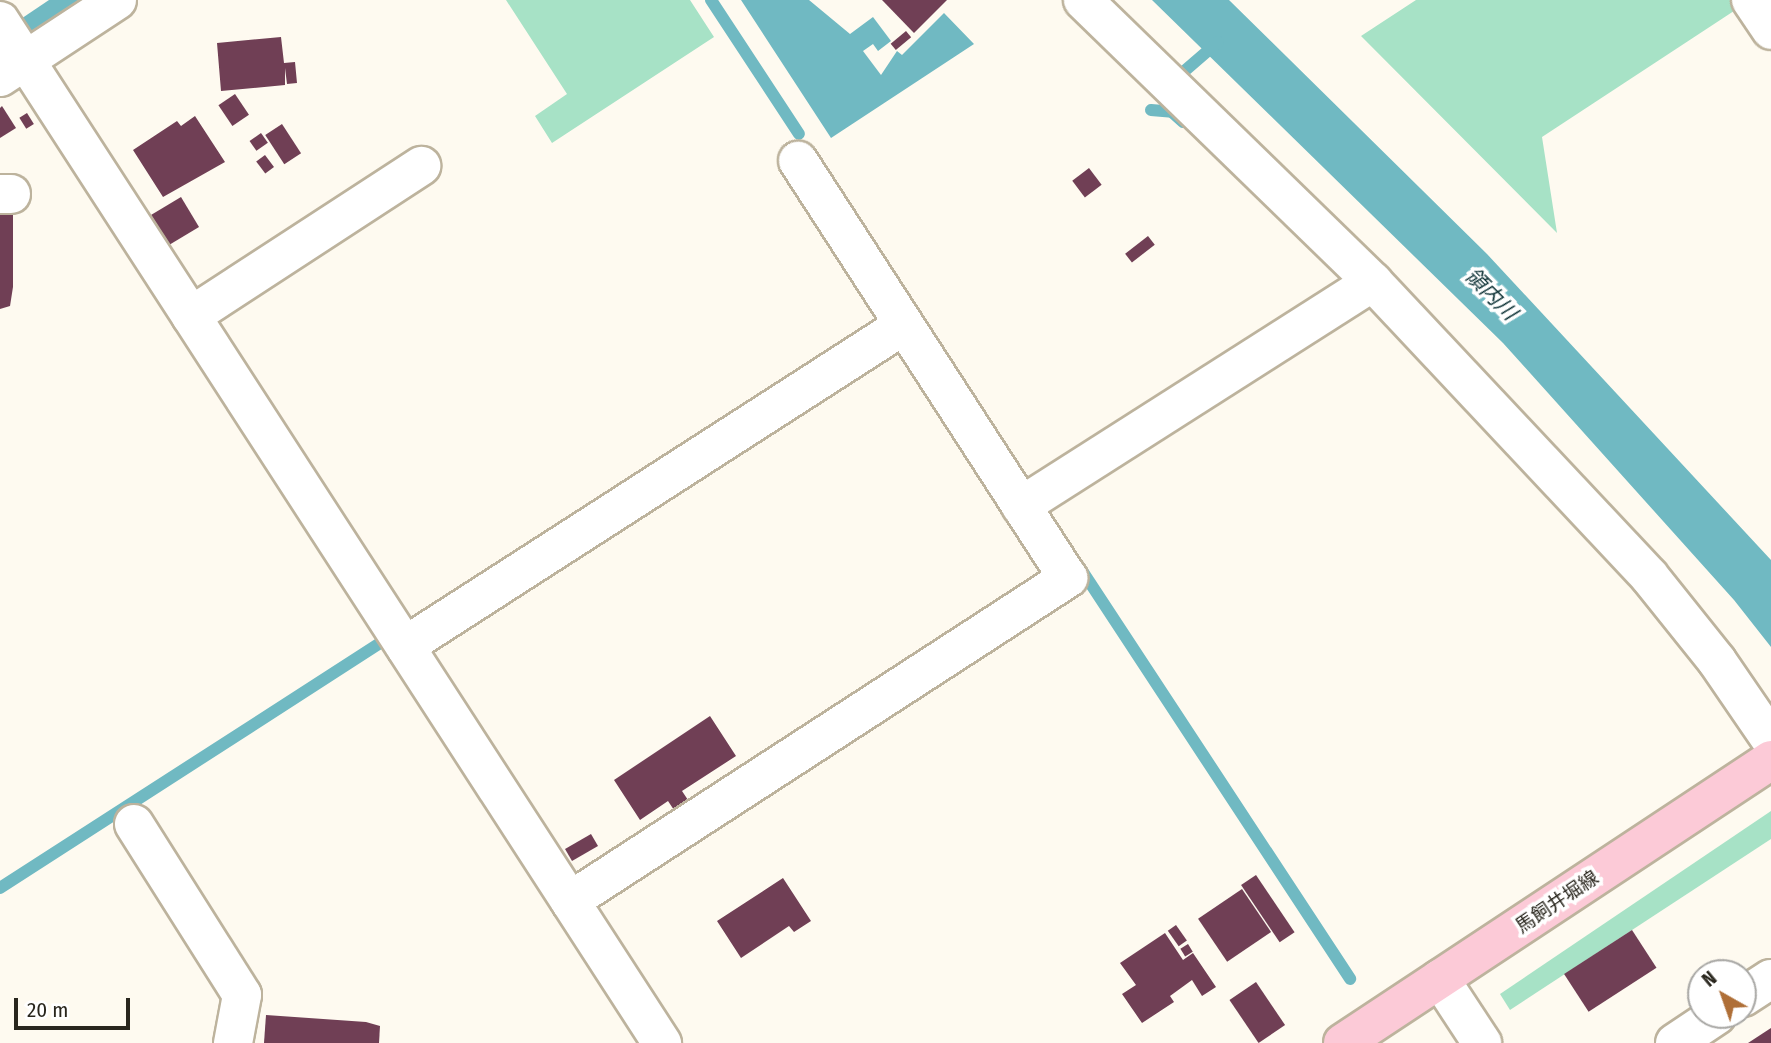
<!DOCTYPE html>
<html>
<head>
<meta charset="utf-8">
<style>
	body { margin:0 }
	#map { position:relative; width:1771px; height:1043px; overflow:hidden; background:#fefaf0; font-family:"Fira Sans Condensed","Noto Sans JP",sans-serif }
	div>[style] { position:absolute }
	.green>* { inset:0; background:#a7e2c6 }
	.water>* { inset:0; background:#70b9c2 }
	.stream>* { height:12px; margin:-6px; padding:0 6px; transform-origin:6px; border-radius:6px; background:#70b9c2 }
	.building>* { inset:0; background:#703f55; transform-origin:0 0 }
	.roads { filter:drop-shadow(2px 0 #bdb39d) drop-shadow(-2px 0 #bdb39d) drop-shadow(0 2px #bdb39d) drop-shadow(0 -2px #bdb39d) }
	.minor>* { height:38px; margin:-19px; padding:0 19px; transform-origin:19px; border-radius:19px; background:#fff }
	.major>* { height:38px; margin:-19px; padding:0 19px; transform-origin:19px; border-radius:19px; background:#fccad7 }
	span { translate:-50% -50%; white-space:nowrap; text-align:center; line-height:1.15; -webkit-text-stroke:7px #fff; paint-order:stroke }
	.street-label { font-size:19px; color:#29261d }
	.water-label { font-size:21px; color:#0b3034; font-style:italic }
	.north { position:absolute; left:1687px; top:959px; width:70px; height:70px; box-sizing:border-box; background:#fff; border:2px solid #a9a8a5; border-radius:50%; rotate:320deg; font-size:19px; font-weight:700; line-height:28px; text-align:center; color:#29261d }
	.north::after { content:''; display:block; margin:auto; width:24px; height:32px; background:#af6f37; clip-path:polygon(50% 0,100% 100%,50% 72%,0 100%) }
	.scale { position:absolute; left:14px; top:998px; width:116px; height:32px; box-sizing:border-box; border:4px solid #29261d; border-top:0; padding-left:9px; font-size:21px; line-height:24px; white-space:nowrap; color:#29261d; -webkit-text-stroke:5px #fff; paint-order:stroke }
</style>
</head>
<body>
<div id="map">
	<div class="green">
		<div style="clip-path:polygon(506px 0,690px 0,714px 37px,552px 143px,535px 116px,567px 94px)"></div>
		<div style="clip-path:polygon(1416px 0,1735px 0,1740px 7px,1542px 137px,1557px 233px,1361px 36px)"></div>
		<div style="clip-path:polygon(1771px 811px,1771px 839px,1510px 1010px,1500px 994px)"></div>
	</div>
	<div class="water">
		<div style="clip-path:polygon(49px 0,80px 0,0 53px,0 33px)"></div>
		<div style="clip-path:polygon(741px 0,809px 0,850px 34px,873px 17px,891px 41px,878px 51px,873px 44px,863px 51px,881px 75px,897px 51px,902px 55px,944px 13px,974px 44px,831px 138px)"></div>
		<div style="clip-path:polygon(1152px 0,1229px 0,1487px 254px,1771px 560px,1771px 647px,1734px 600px,1503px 343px)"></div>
	</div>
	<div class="stream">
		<div style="left:711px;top:0;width:160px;rotate:56.7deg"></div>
		<div style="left:1181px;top:74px;width:49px;rotate:-40.9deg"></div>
		<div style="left:1151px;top:110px;width:21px;rotate:5deg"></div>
		<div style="left:1172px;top:112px;width:15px;rotate:42deg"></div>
		<div style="left:1079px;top:566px;width:494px;rotate:56.7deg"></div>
		<div style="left:0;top:888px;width:454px;rotate:-32.8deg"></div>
	</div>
	<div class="building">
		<div style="clip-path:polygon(882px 0,947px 0,914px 33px)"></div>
		<div style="left:906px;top:31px;width:8px;height:20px;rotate:50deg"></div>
		<div style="clip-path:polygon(281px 37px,284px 63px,295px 62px,297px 83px,287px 84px,285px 68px,285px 85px,221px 91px,217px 43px)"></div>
		<div style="left:235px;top:94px;width:25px;height:20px;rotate:56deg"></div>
		<div style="clip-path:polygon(2px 106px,16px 128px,0 138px,0 108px)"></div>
		<div style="left:27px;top:113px;width:13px;height:9px;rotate:58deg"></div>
		<div style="clip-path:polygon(195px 116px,225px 162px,163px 197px,133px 150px,177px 121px,181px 126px)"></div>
		<div style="left:282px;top:124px;width:35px;height:20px;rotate:57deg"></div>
		<div style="left:261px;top:133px;width:12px;height:14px;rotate:55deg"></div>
		<div style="left:265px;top:155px;width:15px;height:11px;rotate:53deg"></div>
		<div style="left:1089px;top:168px;width:21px;height:21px;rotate:53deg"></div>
		<div style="left:181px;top:197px;width:35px;height:35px;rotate:59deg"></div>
		<div style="clip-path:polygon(0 215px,13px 215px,13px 287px,10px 306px,0 309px)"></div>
		<div style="left:1148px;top:236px;width:11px;height:29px;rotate:52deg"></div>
		<div style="clip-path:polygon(710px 716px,736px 756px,682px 791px,688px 800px,674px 810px,668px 801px,640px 820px,614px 780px)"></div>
		<div style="left:591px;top:834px;width:14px;height:30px;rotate:60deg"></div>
		<div style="left:1256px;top:875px;width:69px;height:18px;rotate:56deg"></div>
		<div style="clip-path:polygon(783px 878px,811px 921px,794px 932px,789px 926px,741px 958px,717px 921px)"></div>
		<div style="left:1242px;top:889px;width:52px;height:53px;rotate:56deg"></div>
		<div style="left:1176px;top:925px;width:19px;height:10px;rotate:55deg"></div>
		<div style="left:1632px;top:930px;width:45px;height:81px;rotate:57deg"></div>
		<div style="clip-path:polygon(1165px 933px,1183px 960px,1193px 953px,1216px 987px,1202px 996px,1192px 980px,1170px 996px,1174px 1002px,1142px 1023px,1122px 994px,1136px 985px,1120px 963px)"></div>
		<div style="left:1188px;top:944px;width:9px;height:9px;rotate:58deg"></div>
		<div style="left:1256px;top:982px;width:52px;height:32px;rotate:56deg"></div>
		<div style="clip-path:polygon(266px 1015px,366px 1022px,380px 1026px,379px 1043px,264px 1043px)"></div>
		<div style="clip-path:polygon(1771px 1028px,1771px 1043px,1748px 1043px)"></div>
	</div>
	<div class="roads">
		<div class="minor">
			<div style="left:1083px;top:0;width:405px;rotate:44.2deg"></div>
			<div style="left:1373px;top:282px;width:403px;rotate:46.8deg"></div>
			<div style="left:1649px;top:576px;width:109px;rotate:51.3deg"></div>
			<div style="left:1717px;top:661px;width:96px;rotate:55.6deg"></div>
			<div style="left:1751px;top:0;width:36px;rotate:56deg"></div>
			<div style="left:0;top:21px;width:1218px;rotate:57.07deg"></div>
			<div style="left:0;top:77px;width:140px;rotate:-33.3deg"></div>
			<div style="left:0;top:194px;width:11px"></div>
			<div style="left:191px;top:316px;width:275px;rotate:-33.1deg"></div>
			<div style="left:1021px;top:506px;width:417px;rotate:-32.5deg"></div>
			<div style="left:405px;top:646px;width:593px;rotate:-32.75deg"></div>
			<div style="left:134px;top:824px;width:202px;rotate:57.7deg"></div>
			<div style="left:242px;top:995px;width:49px;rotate:100.6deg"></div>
			<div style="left:570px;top:901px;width:594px;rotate:-32.97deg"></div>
			<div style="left:1068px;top:578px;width:497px;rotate:-122.9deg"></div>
			<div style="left:1440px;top:979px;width:77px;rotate:56.7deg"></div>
			<div style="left:1743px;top:997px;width:33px;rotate:-33deg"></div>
			<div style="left:1675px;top:1043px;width:50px;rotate:-33.7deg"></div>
		</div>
		<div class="major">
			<div style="left:1343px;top:1043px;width:513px;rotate:-33.47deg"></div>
		</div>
	</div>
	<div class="street-label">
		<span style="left:1557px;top:902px;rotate:-34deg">馬飼井堀線</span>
	</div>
	<div class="water-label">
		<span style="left:1491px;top:294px;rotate:45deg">領内川</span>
	</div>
	<div class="north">N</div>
	<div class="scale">20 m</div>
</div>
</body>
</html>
